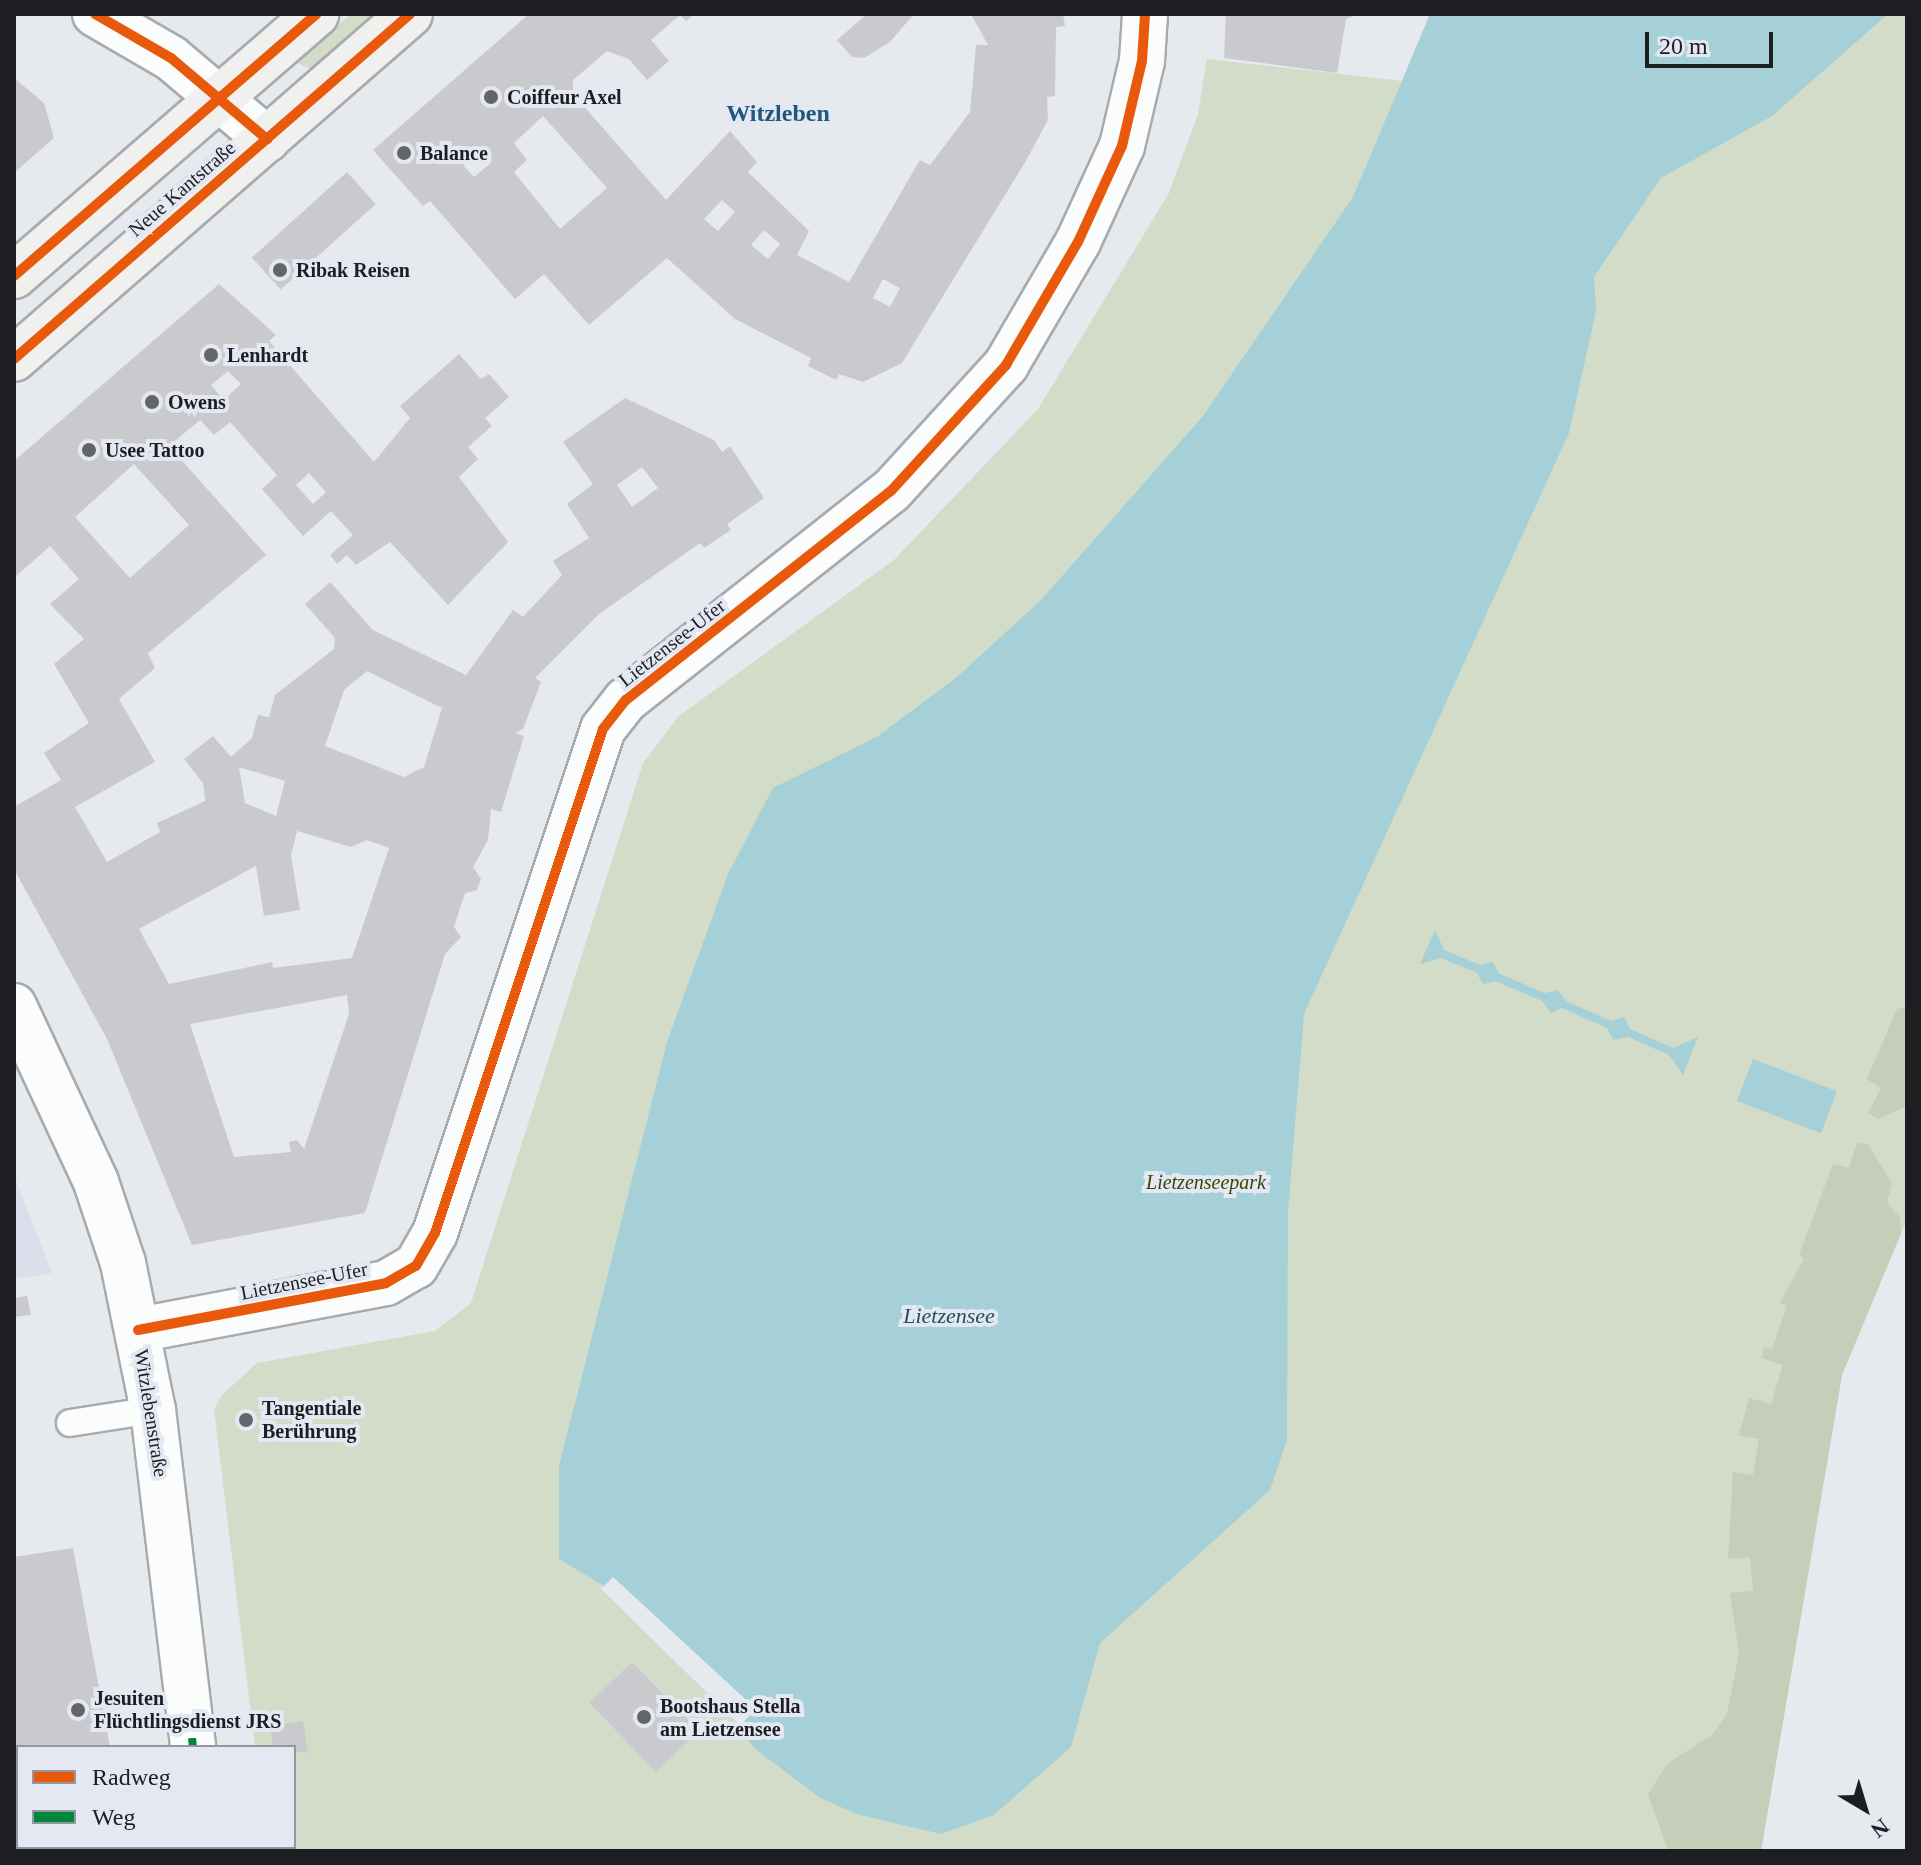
<!DOCTYPE html>
<html>
<head>
<meta charset="utf-8">
<style>
	body { margin:0 }
	#map { position:relative; width:1921px; height:1865px; overflow:hidden; background:#e6e9ee; font-family:Georgia,serif }
	div>[style] { position:absolute }
	.built>* { inset:0; background:#dadfeb }
	.green>* { inset:0; background:#d2dcc8 }
	.forest>* { inset:0; background:#c4ceb9 }
	.water>* { inset:0; background:#a6d0d7; transform-origin:0 0 }
	.pier>* { inset:0; background:#e6e9ee }
	.building>* { inset:0; background:#cacace; transform-origin:0 0 }
	.roads { filter:drop-shadow(2px 0 #a8aaae) drop-shadow(-2px 0 #a8aaae) drop-shadow(0 2px #a8aaae) drop-shadow(0 -2px #a8aaae) }
	.lane>* { height:26px; margin:-13px; padding:0 13px; transform-origin:13px; border-radius:13px; background:#fbfcfc }
	.street>* { height:44px; margin:-22px; padding:0 22px; transform-origin:22px; border-radius:22px; background:#fbfcfc }
	.secondary>* { height:44px; margin:-22px; padding:0 22px; transform-origin:22px; border-radius:22px; background:#f0f0ee }
	.quiet>* { height:8px; margin-top:-4px; transform-origin:0; background:repeating-linear-gradient(90deg,#00873e 0 16px,transparent 0 24px) }
	.cycleway>* { height:10px; margin:-5px; padding:0 5px; transform-origin:5px; border-radius:5px; background:#e8590c }
	.dots>* { width:22px; height:22px; translate:-50% -50%; box-sizing:border-box; border:4px solid #e3e8f2; border-radius:50% }
	span { translate:-50% -50%; white-space:nowrap; text-align:center; line-height:1.15; -webkit-text-stroke:8px #e3e8f2; paint-order:stroke }
	.poi-label { font-size:20px; color:#1d1e22; font-weight:700 }
	.left { translate:0 -50%; text-align:left }
	.street-label { font-size:20px; color:#1d1e22 }
	.park-label { font-size:20px; color:#344601; font-style:italic }
	.water-label { font-size:22px; color:#1e5057; font-style:italic }
	.quarter-label { font-size:24px; color:#1f587a; font-weight:700 }
	.frame { position:absolute; inset:0; border:16px solid #1d1e22; pointer-events:none }
	.legend { position:absolute; left:16px; top:1745px; width:280px; height:104px; box-sizing:border-box; background:#e3e8f2; border:2px solid #94979f; margin:0; padding:10px 14px; list-style:none; font-size:24px; color:#1d1e22 }
	.legend li { display:flex; align-items:center; gap:16px; height:40px }
	.legend b { width:40px; border:2px solid #94979f }
	.north { position:absolute; left:1825px; top:1769px; width:80px; height:80px; -webkit-text-stroke:6px #e3e8f2; paint-order:stroke; rotate:142deg; font-size:22px; font-weight:700; line-height:32px; text-align:center; color:#1d1e22 }
	.north::after { content:''; display:block; margin:auto; width:28px; height:36px; background:#1d1e22; clip-path:polygon(50% 0,100% 100%,50% 72%,0 100%) }
	.scale { position:absolute; left:1645px; top:32px; width:128px; height:36px; box-sizing:border-box; border:4px solid #1d1e22; border-top:0; padding-left:10px; font-size:24px; line-height:28px; white-space:nowrap; color:#1d1e22; -webkit-text-stroke:6px #e3e8f2; paint-order:stroke }
</style>
</head>
<body>
<div id="map">
	<div class="built">
		<div style="clip-path:polygon(14px 1174px,15px 1177px,52px 1273px,14px 1279px)"></div>
	</div>
	<div class="green">
		<div style="clip-path:polygon(351px 14px,380px 14px,315px 71px,296px 62px)"></div>
		<div style="clip-path:polygon(1430px 14px,1907px 14px,1907px 1220px,1842px 1375px,1761px 1851px,267px 1851px,294px 1847px,294px 1747px,255px 1747px,214px 1409px,222px 1395px,257px 1363px,435px 1331px,471px 1303px,643px 763px,679px 716px,894px 560px,1038px 409px,1169px 193px,1198px 114px,1207px 59px,1402px 81px)"></div>
	</div>
	<div class="forest">
		<div style="clip-path:polygon(1907px 1007px,1907px 1106px,1878px 1119px,1868px 1113px,1881px 1088px,1867px 1079px,1897px 1009px)"></div>
		<div style="clip-path:polygon(1857px 1143px,1868px 1144px,1892px 1184px,1887px 1202px,1900px 1218px,1901px 1233px,1842px 1375px,1761px 1851px,1668px 1851px,1648px 1794px,1667px 1764px,1713px 1734px,1727px 1714px,1739px 1653px,1730px 1593px,1753px 1591px,1750px 1557px,1728px 1559px,1733px 1472px,1753px 1475px,1759px 1439px,1739px 1435px,1749px 1398px,1771px 1404px,1783px 1365px,1761px 1358px,1764px 1347px,1772px 1349px,1787px 1305px,1780px 1303px,1804px 1258px,1799px 1255px,1833px 1164px,1849px 1168px)"></div>
	</div>
	<div class="water">
		<div style="clip-path:polygon(1430px 14px,1888px 14px,1772px 116px,1661px 178px,1594px 277px,1596px 311px,1569px 433px,1304px 1014px,1288px 1212px,1287px 1440px,1270px 1490px,1100px 1643px,1071px 1747px,994px 1815px,941px 1834px,856px 1814px,819px 1797px,754px 1748px,738px 1728px,741px 1721px,604px 1586px,559px 1559px,559px 1466px,667px 1042px,728px 874px,773px 788px,878px 736px,957px 677px,1041px 600px,1203px 416px,1353px 197px)"></div>
		<div style="clip-path:polygon(1435px 930px,1444px 950px,1480px 965px,1492px 962px,1500px 974px,1545px 993px,1558px 990px,1566px 1001px,1611px 1021px,1624px 1017px,1630px 1029px,1673px 1048px,1698px 1037px,1683px 1075px,1669px 1055px,1628px 1037px,1613px 1040px,1607px 1028px,1562px 1008px,1551px 1013px,1542px 1001px,1495px 981px,1483px 984px,1477px 973px,1441px 958px,1420px 964px)"></div>
		<div style="left:1753px;top:1059px;width:90px;height:45px;rotate:21deg"></div>
	</div>
	<div class="pier">
		<div style="clip-path:polygon(613px 1577px,756px 1709px,735px 1731px,737px 1722px,601px 1589px)"></div>
	</div>
	<div class="building">
		<div style="clip-path:polygon(evenodd,529px 14px,695px 14px,686px 21px,680px 15px,651px 40px,669px 61px,647px 80px,629px 59px,607px 51px,573px 80px,573px 94px,666px 200px,730px 131px,757px 162px,748px 172px,809px 231px,797px 255px,849px 282px,920px 160px,930px 165px,970px 112px,976px 45px,988px 45px,971px 14px,1063px 14px,1065px 26px,1056px 27px,1055px 96px,1047px 97px,1048px 120px,1027px 159px,902px 363px,863px 382px,839px 374px,836px 380px,808px 366px,811px 358px,735px 319px,667px 258px,589px 325px,544px 274px,515px 299px,430px 201px,423px 206px,373px 150px,529px 14px,543px 116px,607px 188px,560px 229px,514px 172px,527px 160px,514px 143px,543px 116px,529px 14px,480px 151px,491px 163px,474px 177px,463px 165px,480px 151px,529px 14px,722px 200px,735px 212px,718px 231px,704px 219px,722px 200px,529px 14px,764px 230px,780px 244px,768px 259px,751px 245px,764px 230px,529px 14px,883px 279px,900px 288px,890px 307px,873px 298px,883px 279px)"></div>
		<div style="clip-path:polygon(867px 14px,914px 14px,890px 42px,864px 58px,852px 57px,837px 40px)"></div>
		<div style="clip-path:polygon(1226px 14px,1360px 14px,1346px 19px,1337px 73px,1224px 58px)"></div>
		<div style="clip-path:polygon(14px 78px,44px 103px,54px 138px,14px 173px)"></div>
		<div style="left:347px;top:172px;width:43px;height:128px;rotate:48deg"></div>
		<div style="clip-path:polygon(evenodd,219px 284px,276px 335px,269px 341px,374px 462px,410px 418px,400px 406px,459px 354px,481px 379px,489px 374px,509px 397px,485px 418px,492px 426px,468px 447px,478px 459px,459px 477px,508px 542px,448px 605px,390px 542px,356px 565px,347px 555px,337px 564px,330px 555px,353px 535px,331px 511px,303px 536px,262px 489px,277px 475px,230px 422px,214px 435px,200px 420px,169px 446px,266px 555px,148px 653px,155px 668px,119px 699px,155px 762px,75px 807px,107px 862px,160px 832px,157px 823px,205px 801px,203px 783px,184px 759px,213px 736px,231px 757px,252px 738px,258px 715px,269px 717px,275px 695px,334px 649px,335px 638px,305px 604px,330px 582px,373px 630px,466px 675px,513px 610px,523px 617px,562px 575px,553px 561px,589px 538px,567px 504px,593px 484px,563px 442px,625px 398px,714px 440px,722px 452px,730px 446px,764px 498px,727px 524px,731px 530px,704px 548px,700px 543px,599px 614px,535px 678px,541px 682px,523px 729px,515px 733px,524px 736px,501px 812px,491px 809px,488px 840px,473px 867px,481px 879px,477px 890px,465px 893px,454px 927px,461px 937px,445px 954px,365px 1213px,192px 1245px,107px 1039px,14px 869px,14px 807px,61px 780px,44px 753px,89px 723px,54px 664px,84px 639px,50px 604px,79px 579px,50px 546px,14px 578px,14px 461px,219px 284px,228px 371px,241px 384px,224px 400px,211px 385px,228px 371px,219px 284px,134px 464px,189px 525px,130px 578px,75px 517px,134px 464px,219px 284px,642px 467px,658px 488px,632px 507px,617px 485px,642px 467px,219px 284px,309px 473px,326px 492px,313px 504px,296px 485px,309px 473px,219px 284px,367px 671px,442px 708px,424px 767px,404px 777px,325px 746px,344px 690px,367px 671px,219px 284px,239px 767px,285px 781px,276px 816px,245px 803px,239px 767px,219px 284px,297px 831px,351px 847px,367px 840px,389px 848px,352px 958px,273px 968px,272px 962px,169px 984px,139px 929px,256px 866px,264px 916px,300px 910px,291px 855px,297px 831px,219px 284px,347px 995px,349px 1014px,304px 1149px,297px 1140px,289px 1142px,291px 1152px,234px 1157px,190px 1024px,347px 995px)"></div>
		<div style="clip-path:polygon(27px 1296px,31px 1315px,14px 1317px,14px 1298px)"></div>
		<div style="clip-path:polygon(73px 1548px,110px 1747px,18px 1747px,14px 1800px,14px 1557px)"></div>
		<div style="left:632px;top:1662px;width:96px;height:59px;rotate:46deg"></div>
		<div style="clip-path:polygon(303px 1721px,308px 1753px,273px 1747px,270px 1726px)"></div>
		<div style="left:40px;top:1847px;width:84px;height:4px"></div>
	</div>
	<div class="roads">
		<div class="lane">
			<div style="left:70px;top:1423px;width:84px;rotate:-8.9deg"></div>
		</div>
		<div class="street">
			<div style="left:95px;top:14px;width:88px;rotate:30.1deg"></div>
			<div style="left:171px;top:58px;width:126px;rotate:40.2deg"></div>
			<div style="left:14px;top:1006px;width:194px;rotate:65deg"></div>
			<div style="left:96px;top:1182px;width:85px;rotate:71.6deg"></div>
			<div style="left:123px;top:1263px;width:150px;rotate:78.5deg"></div>
			<div style="left:153px;top:1410px;width:339px;rotate:83.2deg"></div>
			<div style="left:138px;top:1330px;width:252px;rotate:-10.7deg"></div>
			<div style="left:386px;top:1283px;width:34px;rotate:-30deg"></div>
			<div style="left:416px;top:1266px;width:38px;rotate:-60deg"></div>
			<div style="left:435px;top:1233px;width:531px;rotate:-71.57deg"></div>
			<div style="left:603px;top:729px;width:37px;rotate:-52deg"></div>
			<div style="left:626px;top:700px;width:337px;rotate:-38.3deg"></div>
			<div style="left:891px;top:491px;width:171px;rotate:-47.6deg"></div>
			<div style="left:1006px;top:365px;width:143px;rotate:-59.7deg"></div>
			<div style="left:1078px;top:242px;width:106px;rotate:-65.4deg"></div>
			<div style="left:1122px;top:146px;width:87px;rotate:-76.8deg"></div>
			<div style="left:1142px;top:61px;width:47px;rotate:-86.3deg"></div>
			<div style="left:205px;top:1847px;width:4px;rotate:76deg"></div>
		</div>
		<div class="secondary">
			<div style="left:14px;top:276px;width:400px;rotate:-40.9deg"></div>
			<div style="left:14px;top:359px;width:525px;rotate:-41.06deg"></div>
		</div>
	</div>
	<div class="quiet">
		<div style="left:192px;top:1738px;width:9px;rotate:84deg"></div>
		<div style="left:205px;top:1847px;width:4px;rotate:76deg"></div>
	</div>
	<div class="cycleway">
		<div style="left:95px;top:14px;width:88px;rotate:30.1deg"></div>
		<div style="left:171px;top:58px;width:126px;rotate:40.2deg"></div>
		<div style="left:14px;top:276px;width:400px;rotate:-40.9deg"></div>
		<div style="left:14px;top:359px;width:525px;rotate:-41.06deg"></div>
		<div style="left:138px;top:1330px;width:252px;rotate:-10.7deg"></div>
		<div style="left:386px;top:1283px;width:34px;rotate:-30deg"></div>
		<div style="left:416px;top:1266px;width:38px;rotate:-60deg"></div>
		<div style="left:435px;top:1233px;width:531px;rotate:-71.57deg"></div>
		<div style="left:603px;top:729px;width:37px;rotate:-52deg"></div>
		<div style="left:626px;top:700px;width:337px;rotate:-38.3deg"></div>
		<div style="left:891px;top:491px;width:171px;rotate:-47.6deg"></div>
		<div style="left:1006px;top:365px;width:143px;rotate:-59.7deg"></div>
		<div style="left:1078px;top:242px;width:106px;rotate:-65.4deg"></div>
		<div style="left:1122px;top:146px;width:87px;rotate:-76.8deg"></div>
		<div style="left:1142px;top:61px;width:47px;rotate:-86.3deg"></div>
	</div>
	<div class="dots">
		<div style="left:491px;top:97px;background:#636569"></div>
		<div style="left:404px;top:153px;background:#636569"></div>
		<div style="left:280px;top:270px;background:#636569"></div>
		<div style="left:211px;top:355px;background:#636569"></div>
		<div style="left:152px;top:402px;background:#636569"></div>
		<div style="left:89px;top:450px;background:#636569"></div>
		<div style="left:246px;top:1420px;background:#636569"></div>
		<div style="left:78px;top:1710px;background:#636569"></div>
		<div style="left:644px;top:1717px;background:#636569"></div>
	</div>
	<div class="poi-label">
		<span class="left" style="left:507px;top:97px">Coiffeur Axel</span>
		<span class="left" style="left:420px;top:153px">Balance</span>
		<span class="left" style="left:296px;top:270px">Ribak Reisen</span>
		<span class="left" style="left:227px;top:355px">Lenhardt</span>
		<span class="left" style="left:168px;top:402px">Owens</span>
		<span class="left" style="left:105px;top:450px">Usee Tattoo</span>
		<span class="left" style="left:262px;top:1420px">Tangentiale<br>Berührung</span>
		<span class="left" style="left:94px;top:1710px">Jesuiten<br>Flüchtlingsdienst JRS</span>
		<span class="left" style="left:660px;top:1718px">Bootshaus Stella<br>am Lietzensee</span>
	</div>
	<div class="street-label">
		<span style="left:182px;top:189px;rotate:-41deg">Neue Kantstraße</span>
		<span style="left:672px;top:643px;rotate:-38deg">Lietzensee-Ufer</span>
		<span style="left:304px;top:1281px;rotate:-11deg">Lietzensee-Ufer</span>
		<span style="left:151px;top:1413px;rotate:81deg">Witzlebenstraße</span>
	</div>
	<div class="park-label">
		<span style="left:1206px;top:1182px">Lietzenseepark</span>
	</div>
	<div class="water-label">
		<span style="left:949px;top:1316px">Lietzensee</span>
	</div>
	<div class="quarter-label">
		<span style="left:778px;top:114px">Witzleben</span>
	</div>
	<div class="frame"></div>
	<ul class="legend">
	<li><b style="height:10px;background:#e8590c"></b>Radweg</li>
	<li><b style="height:10px;background:#00873e"></b>Weg</li>
	</ul>
	<div class="north">N</div>
	<div class="scale">20 m</div>
</div>
</body>
</html>
